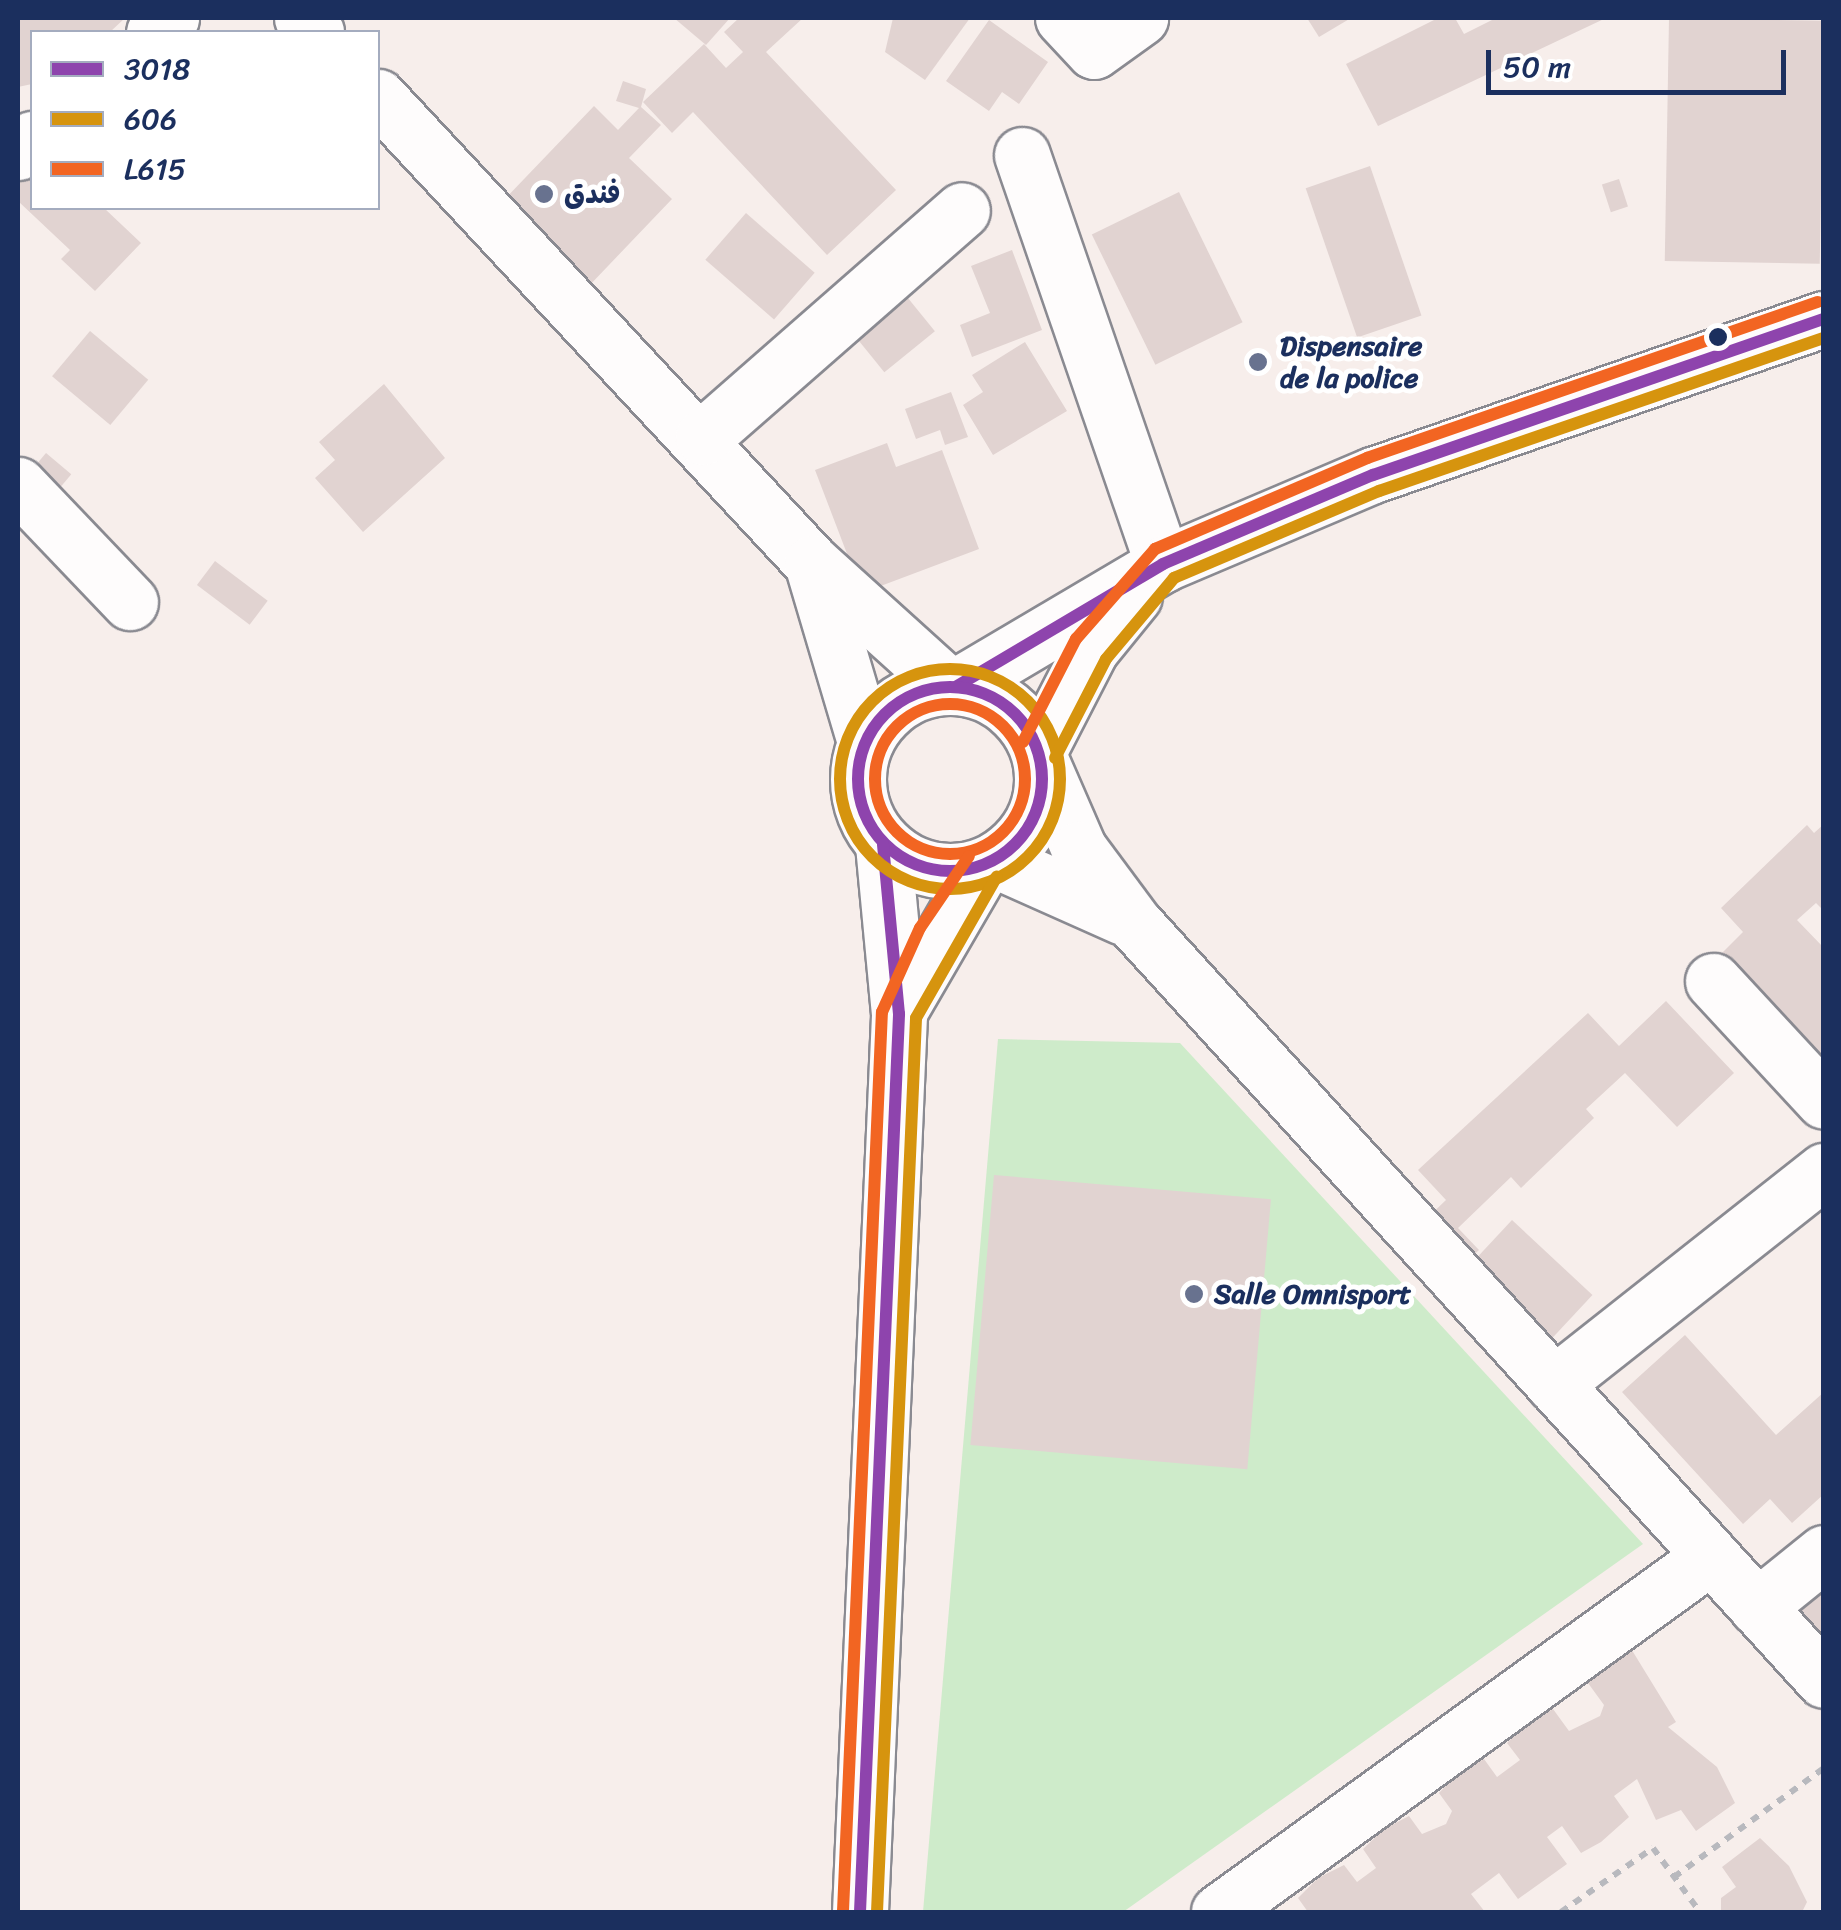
<!DOCTYPE html>
<html>
<head>
<meta charset="utf-8">
<style>
	body { margin:0 }
	#map { position:relative; width:1841px; height:1930px; overflow:hidden; background:#f7eeeb; font-family:Sriracha,"Playpen Sans Arabic",sans-serif }
	div>[style] { position:absolute }
	.green>* { inset:0; background:#ceebca }
	.building>* { inset:0; background:#e1d3d1; transform-origin:0 0 }
	.path>* { height:6px; margin-top:-3px; transform-origin:0; background:repeating-linear-gradient(90deg,#b8b9be 0 8px,transparent 0 16px) }
	.roads { filter:drop-shadow(2px 0 #8a8a91) drop-shadow(-2px 0 #8a8a91) drop-shadow(0 2px #8a8a91) drop-shadow(0 -2px #8a8a91) }
	.minor>* { height:55px; margin:-27.5px; padding:0 27.5px; transform-origin:27.5px; border-radius:27.5px; background:#fefcfc }
	.major>* { height:55px; margin:-27.5px; padding:0 27.5px; transform-origin:27.5px; border-radius:27.5px; background:#fefcfc }
	.major>.ring { margin:-27.5px; padding:0; box-sizing:content-box; background:none; border:55px solid #fefcfc; border-radius:50% }
	.bus-1>* { height:12px; margin:-6px; padding:0 6px; transform-origin:6px; border-radius:6px; background:#8e44ad }
	.bus-1>.ring { margin:-6px; padding:0; box-sizing:content-box; background:none; border:12px solid #8e44ad; border-radius:50% }
	.bus-2>* { height:12px; margin:-6px; padding:0 6px; transform-origin:6px; border-radius:6px; background:#d6940e }
	.bus-2>.ring { margin:-6px; padding:0; box-sizing:content-box; background:none; border:12px solid #d6940e; border-radius:50% }
	.bus-3>* { height:12px; margin:-6px; padding:0 6px; transform-origin:6px; border-radius:6px; background:#f26522 }
	.bus-3>.ring { margin:-6px; padding:0; box-sizing:content-box; background:none; border:12px solid #f26522; border-radius:50% }
	.dots>* { width:28px; height:28px; translate:-50% -50%; box-sizing:border-box; border:5px solid #fff; border-radius:50% }
	span { translate:-50% -50%; white-space:nowrap; text-align:center; line-height:1.15; -webkit-text-stroke:10px #fff; paint-order:stroke }
	.poi-label { font-size:28px; color:#1b2f5e; font-weight:700 }
	.left { translate:0 -50%; text-align:left }
	.frame { position:absolute; inset:0; border:20px solid #1b2f5e; pointer-events:none }
	.legend { position:absolute; left:30px; top:30px; width:350px; height:180px; box-sizing:border-box; background:#fff; border:2px solid #a4acbf; margin:0; padding:12px 18px; list-style:none; font-size:30px; color:#1b2f5e }
	.legend li { display:flex; align-items:center; gap:20px; height:50px }
	.legend b { width:50px; border:2px solid #a4acbf }
	.scale { position:absolute; left:1486px; top:50px; width:300px; height:45px; box-sizing:border-box; border:5px solid #1b2f5e; border-top:0; padding-left:12px; font-size:30px; line-height:35px; white-space:nowrap; color:#1b2f5e; -webkit-text-stroke:8px #fff; paint-order:stroke }
</style>
</head>
<body>
<div id="map">
	<div class="green">
		<div style="clip-path:polygon(998px 1039px,1180px 1043px,1643px 1544px,1123px 1912px,923px 1912px)"></div>
	</div>
	<div class="building">
		<div style="clip-path:polygon(18px 18px,125px 18px,110px 32px,32px 32px,32px 84px,18px 87px)"></div>
		<div style="clip-path:polygon(674px 18px,730px 18px,706px 45px)"></div>
		<div style="clip-path:polygon(739px 18px,803px 18px,766px 52px,896px 190px,827px 255px,693px 112px,672px 133px,643px 102px,704px 44px,726px 68px,743px 52px,724px 32px)"></div>
		<div style="clip-path:polygon(893px 18px,970px 18px,925px 80px,885px 52px)"></div>
		<div style="clip-path:polygon(1307px 18px,1351px 18px,1319px 37px)"></div>
		<div style="clip-path:polygon(1438px 18px,1455px 18px,1464px 34px,1496px 18px,1606px 18px,1378px 126px,1346px 64px)"></div>
		<div style="left:1669px;top:18px;width:155px;height:243px;rotate:1deg"></div>
		<div style="clip-path:polygon(989px 20px,1048px 62px,1019px 104px,1002px 92px,989px 111px,946px 81px)"></div>
		<div style="clip-path:polygon(623px 81px,646px 89px,641px 107px,661px 125px,629px 158px,672px 199px,587px 288px,500px 204px,594px 106px,618px 130px,639px 108px,616px 101px)"></div>
		<div style="clip-path:polygon(32px 163px,32px 208px,104px 208px,141px 243px,95px 291px,61px 259px,70px 250px,18px 201px,18px 179px)"></div>
		<div style="left:1370px;top:166px;width:158px;height:68px;rotate:71deg"></div>
		<div style="left:1619px;top:179px;width:29px;height:18px;rotate:72deg"></div>
		<div style="left:1179px;top:192px;width:145px;height:97px;rotate:64deg"></div>
		<div style="left:746px;top:213px;width:91px;height:62px;rotate:41deg"></div>
		<div style="clip-path:polygon(1012px 250px,1042px 330px,972px 357px,960px 325px,990px 313px,971px 266px)"></div>
		<div style="left:899px;top:287px;width:57px;height:65px;rotate:51deg"></div>
		<div style="left:90px;top:331px;width:76px;height:59px;rotate:40deg"></div>
		<div style="clip-path:polygon(1025px 342px,1067px 411px,993px 455px,963px 405px,983px 392px,972px 375px)"></div>
		<div style="clip-path:polygon(384px 384px,445px 458px,363px 532px,315px 478px,335px 460px,319px 442px)"></div>
		<div style="clip-path:polygon(951px 392px,968px 437px,945px 445px,940px 430px,916px 439px,905px 409px)"></div>
		<div style="clip-path:polygon(887px 443px,896px 467px,942px 450px,979px 549px,862px 593px,815px 470px)"></div>
		<div style="left:46px;top:453px;width:33px;height:33px;rotate:40deg"></div>
		<div style="left:215px;top:561px;width:66px;height:30px;rotate:37deg"></div>
		<div style="clip-path:polygon(1824px 824px,1824px 911px,1816px 903px,1797px 920px,1824px 948px,1824px 1074px,1715px 960px,1743px 932px,1721px 908px,1807px 825px,1814px 833px)"></div>
		<div style="clip-path:polygon(1666px 1001px,1734px 1073px,1677px 1127px,1625px 1073px,1586px 1109px,1594px 1118px,1521px 1188px,1511px 1177px,1458px 1228px,1479px 1250px,1459px 1269px,1419px 1226px,1446px 1200px,1418px 1170px,1588px 1013px,1619px 1046px)"></div>
		<div style="left:994px;top:1175px;width:278px;height:271px;rotate:5deg"></div>
		<div style="left:1512px;top:1220px;width:110px;height:79px;rotate:43deg"></div>
		<div style="clip-path:polygon(1685px 1335px,1776px 1435px,1824px 1392px,1824px 1494px,1792px 1523px,1770px 1499px,1743px 1524px,1622px 1392px)"></div>
		<div style="clip-path:polygon(1824px 1579px,1824px 1657px,1774px 1606px)"></div>
		<div style="clip-path:polygon(1630px 1647px,1676px 1722px,1668px 1727px,1717px 1767px,1735px 1803px,1696px 1831px,1681px 1810px,1656px 1820px,1637px 1779px,1614px 1796px,1629px 1817px,1601px 1842px,1581px 1853px,1562px 1826px,1547px 1837px,1567px 1864px,1518px 1899px,1499px 1873px,1471px 1894px,1485px 1912px,1308px 1912px,1298px 1898px,1318px 1878px,1344px 1865px,1357px 1882px,1376px 1868px,1363px 1849px,1384px 1829px,1409px 1816px,1422px 1834px,1446px 1824px,1452px 1811px,1439px 1793px,1459px 1772px,1484px 1759px,1497px 1777px,1520px 1760px,1507px 1743px,1527px 1722px,1553px 1709px,1569px 1731px,1600px 1716px,1604px 1705px,1588px 1683px)"></div>
		<div style="clip-path:polygon(1760px 1838px,1789px 1866px,1807px 1902px,1802px 1912px,1721px 1912px,1721px 1898px,1736px 1887px,1722px 1867px)"></div>
	</div>
	<div class="path">
		<div style="left:1674px;top:1877px;width:185px;rotate:-36deg"></div>
		<div style="left:1561px;top:1912px;width:112px;rotate:-34.8deg"></div>
		<div style="left:1653px;top:1848px;width:79px;rotate:53.7deg"></div>
	</div>
	<div class="roads">
		<div class="minor">
			<div style="left:302px;top:18px;width:20px;rotate:45deg"></div>
			<div style="left:1063px;top:18px;width:45px;rotate:46.8deg"></div>
			<div style="left:1094px;top:51px;width:57px;rotate:-35.7deg"></div>
			<div style="left:154px;top:32px;width:22px;rotate:-39deg"></div>
			<div style="left:378px;top:97px;width:637px;rotate:47.04deg"></div>
			<div style="left:812px;top:563px;width:183px;rotate:42.1deg"></div>
			<div style="left:18px;top:152px;width:19px;rotate:-43deg"></div>
			<div style="left:1022px;top:155px;width:433px;rotate:71deg"></div>
			<div style="left:703px;top:437px;width:344px;rotate:-41.2deg"></div>
			<div style="left:18px;top:485px;width:162px;rotate:46.3deg"></div>
			<div style="left:812px;top:563px;width:187px;rotate:73.5deg"></div>
			<div style="left:1713px;top:981px;width:163px;rotate:47.2deg"></div>
			<div style="left:1554px;top:1384px;width:344px;rotate:-38.3deg"></div>
			<div style="left:1757px;top:1607px;width:86px;rotate:-38.9deg"></div>
			<div style="left:1219px;top:1912px;width:607px;rotate:-35.89deg"></div>
		</div>
		<div class="major">
			<div style="left:957px;top:686px;width:239px;rotate:-30.6deg"></div>
			<div style="left:1163px;top:564px;width:228px;rotate:-23deg"></div>
			<div style="left:1373px;top:475px;width:477px;rotate:-19.1deg"></div>
			<div class="ring" style="left:858px;top:687px;width:129px;height:129px"></div>
			<div style="left:1039px;top:750px;width:114px;rotate:-62.8deg"></div>
			<div style="left:1091px;top:649px;width:68px;rotate:-50.9deg"></div>
			<div style="left:1042px;top:764px;width:93px;rotate:66.5deg"></div>
			<div style="left:1079px;top:849px;width:92px;rotate:53.4deg"></div>
			<div style="left:1134px;top:923px;width:1024px;rotate:47.65deg"></div>
			<div style="left:995px;top:860px;width:140px;rotate:24deg"></div>
			<div style="left:902px;top:1006px;width:162px;rotate:-59.9deg"></div>
			<div style="left:860px;top:1912px;width:899px;rotate:-87.51deg"></div>
			<div style="left:899px;top:1014px;width:171px;rotate:-95.4deg"></div>
		</div>
	</div>
	<div class="bus-1">
		<div style="left:957px;top:686px;width:239px;rotate:-30.6deg"></div>
		<div style="left:1163px;top:564px;width:228px;rotate:-23deg"></div>
		<div style="left:1373px;top:475px;width:477px;rotate:-19.1deg"></div>
		<div class="ring" style="left:858px;top:687px;width:172px;height:172px"></div>
		<div style="left:860px;top:1912px;width:899px;rotate:-87.51deg"></div>
		<div style="left:899px;top:1014px;width:171px;rotate:-95.4deg"></div>
	</div>
	<div class="bus-2">
		<div class="ring" style="left:840px;top:669px;width:208px;height:208px"></div>
		<div style="left:1055px;top:758px;width:111px;rotate:-62.7deg"></div>
		<div style="left:1106px;top:659px;width:106px;rotate:-50deg"></div>
		<div style="left:1174px;top:578px;width:223px;rotate:-23deg"></div>
		<div style="left:1379px;top:491px;width:471px;rotate:-19deg"></div>
		<div style="left:877px;top:1912px;width:895px;rotate:-87.5deg"></div>
		<div style="left:916px;top:1018px;width:163px;rotate:-60.3deg"></div>
	</div>
	<div class="bus-3">
		<div class="ring" style="left:875px;top:704px;width:138px;height:138px"></div>
		<div style="left:1023px;top:742px;width:116px;rotate:-62.8deg"></div>
		<div style="left:1076px;top:639px;width:120px;rotate:-48.7deg"></div>
		<div style="left:1155px;top:549px;width:231px;rotate:-23.2deg"></div>
		<div style="left:1367px;top:458px;width:477px;rotate:-19.1deg"></div>
		<div style="left:843px;top:1911px;width:900px;rotate:-87.52deg"></div>
		<div style="left:882px;top:1012px;width:92px;rotate:-65.7deg"></div>
		<div style="left:920px;top:928px;width:87px;rotate:-55.8deg"></div>
	</div>
	<div class="dots">
		<div style="left:544px;top:194px;background:#68728f"></div>
		<div style="left:1718px;top:337px;background:#1b2f5e"></div>
		<div style="left:1258px;top:362px;background:#68728f"></div>
		<div style="left:1194px;top:1294px;background:#68728f"></div>
	</div>
	<div class="poi-label">
		<span class="left" style="left:564px;top:194px">فندق</span>
		<span class="left" style="left:1280px;top:362px">Dispensaire<br>de la police</span>
		<span class="left" style="left:1214px;top:1294px">Salle Omnisport</span>
	</div>
	<div class="frame"></div>
	<ul class="legend">
	<li><b style="height:12px;background:#8e44ad"></b>3018</li>
	<li><b style="height:12px;background:#d6940e"></b>606</li>
	<li><b style="height:12px;background:#f26522"></b>L615</li>
	</ul>
	<div class="scale">50 m</div>
</div>
</body>
</html>
